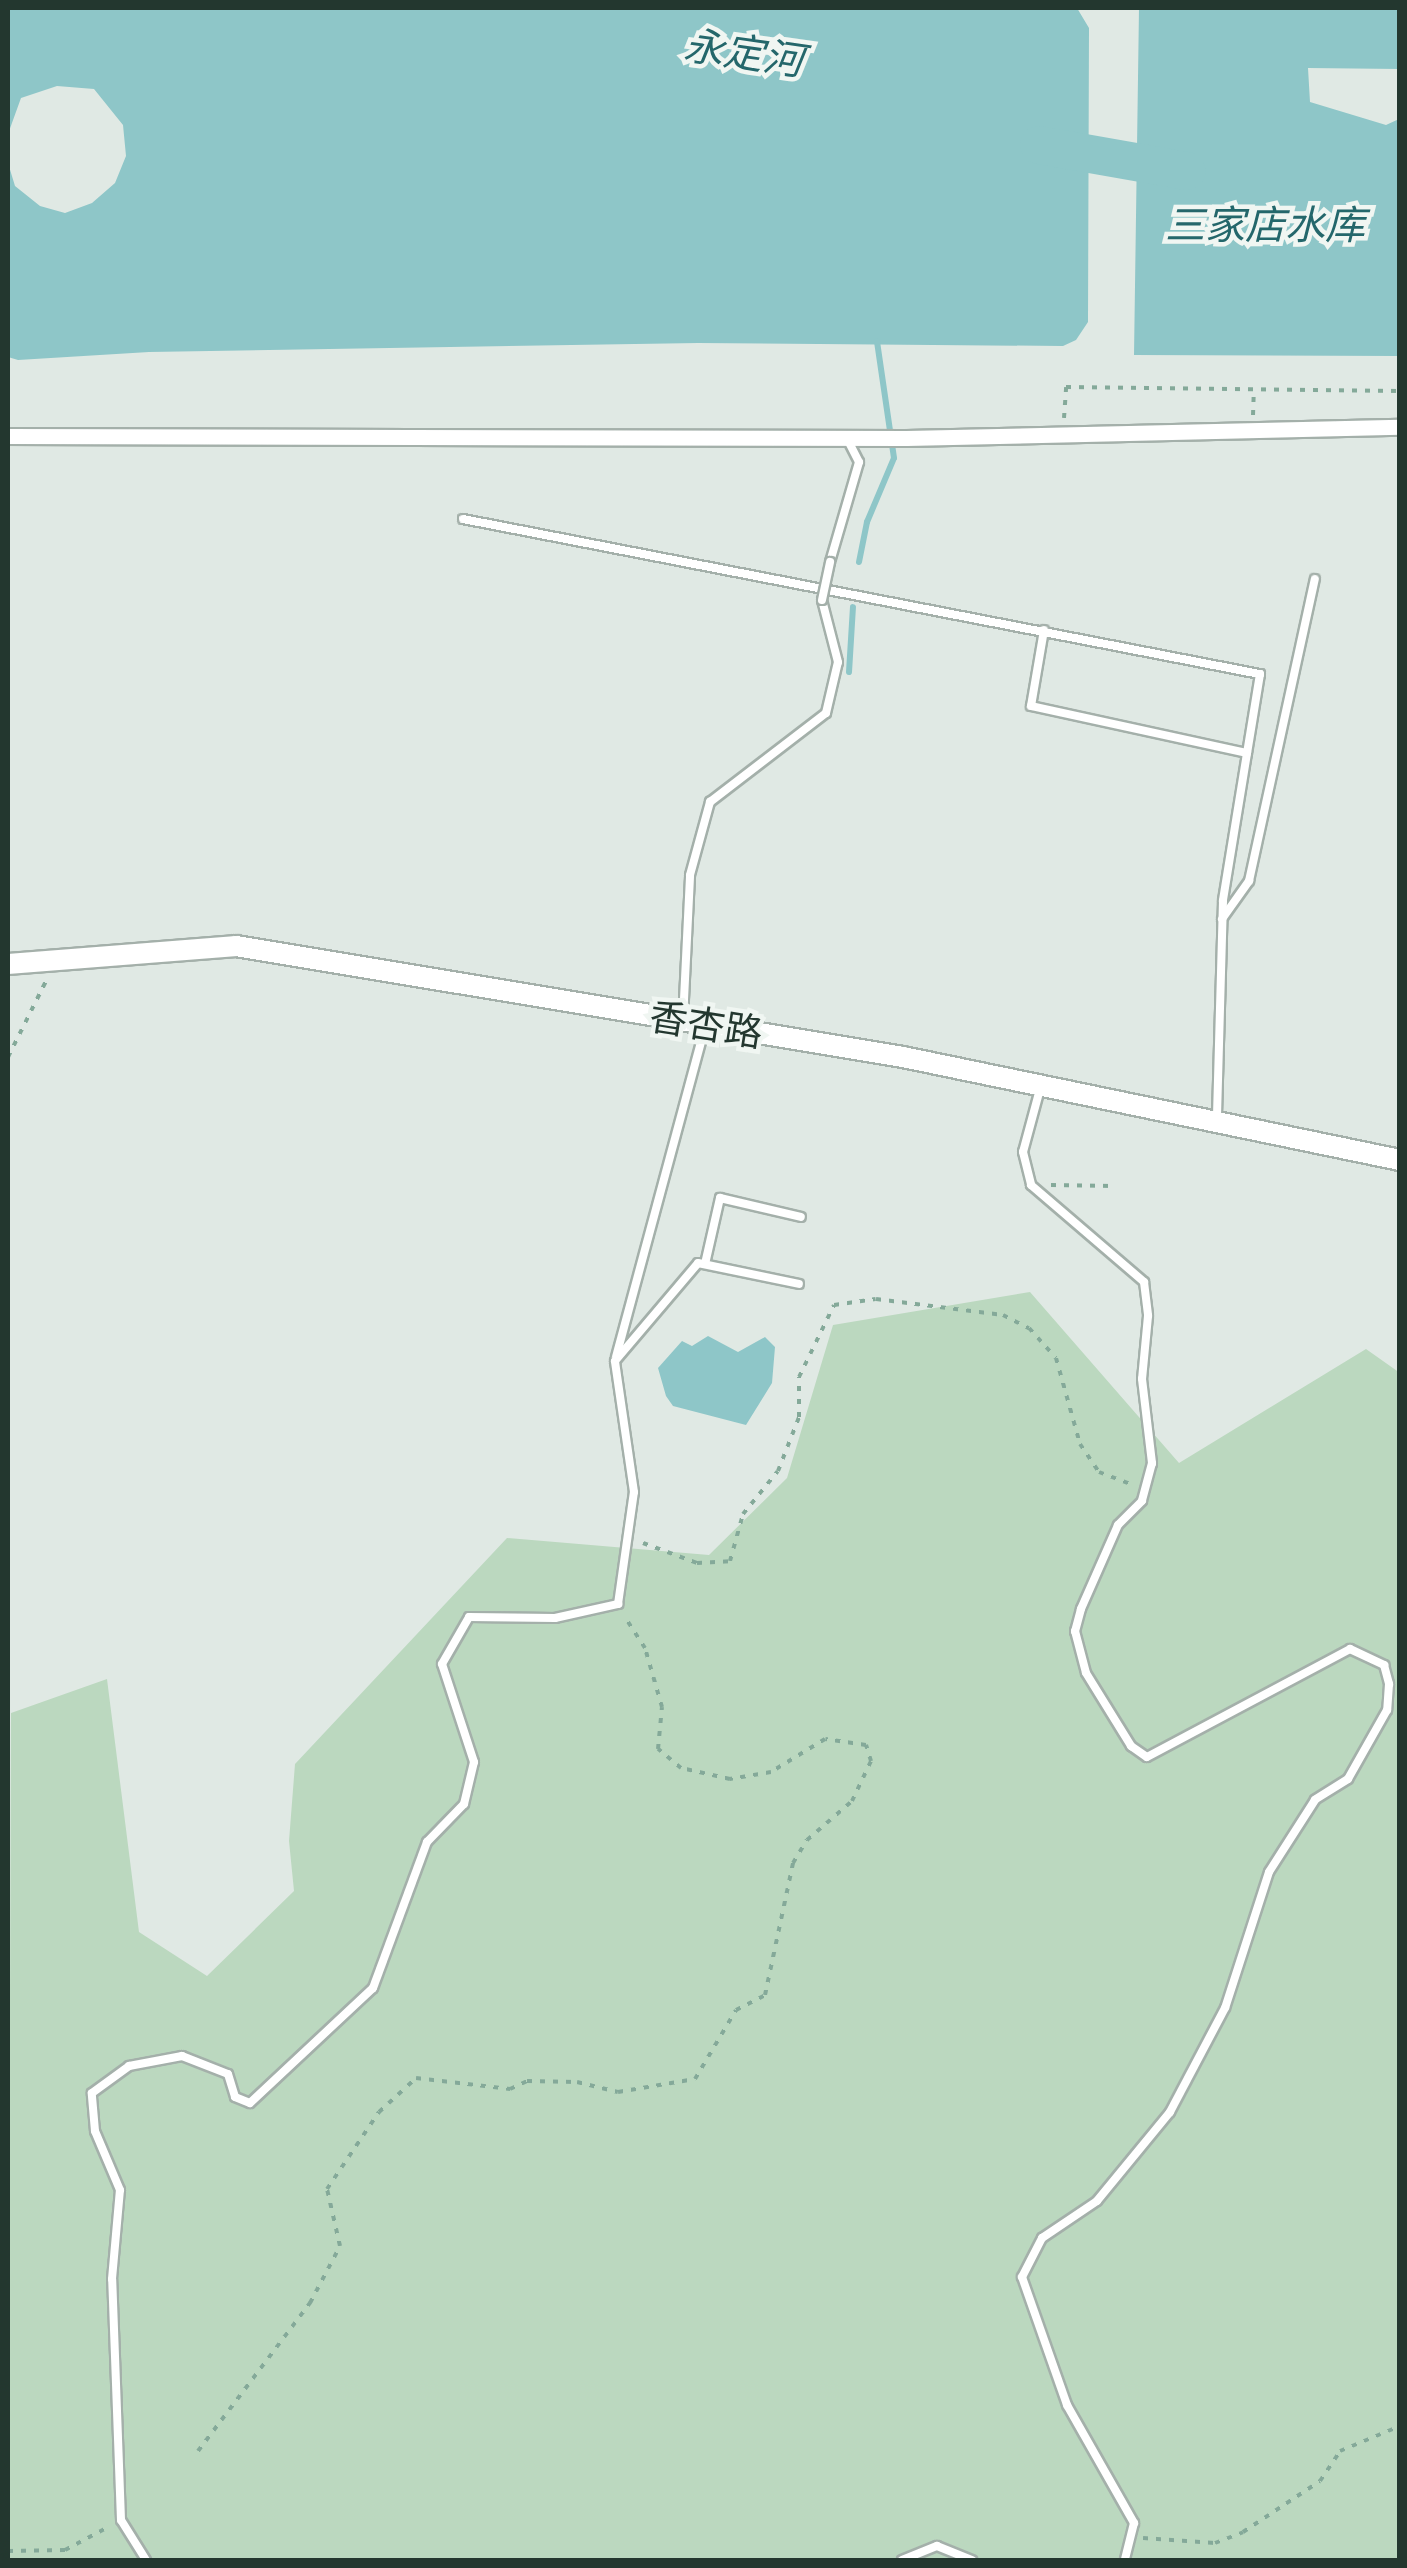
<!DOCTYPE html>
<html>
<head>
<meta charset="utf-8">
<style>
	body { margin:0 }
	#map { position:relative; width:1407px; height:2568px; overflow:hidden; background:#e0e9e4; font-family:Mulish,"Noto Sans SC",sans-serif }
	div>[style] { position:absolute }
	.green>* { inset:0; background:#bbd8bf }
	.water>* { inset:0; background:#8ec6c8 }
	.stream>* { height:6px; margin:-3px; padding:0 3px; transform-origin:3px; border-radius:3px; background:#8ec6c8 }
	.river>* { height:38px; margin:-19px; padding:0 19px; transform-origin:19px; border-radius:19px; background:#8ec6c8 }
	.path>* { height:4px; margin-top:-2px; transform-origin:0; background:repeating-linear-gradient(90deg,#84a999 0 5px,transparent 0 13px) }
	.roads { filter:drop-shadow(2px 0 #a4b0aa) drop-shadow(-2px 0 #a4b0aa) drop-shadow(0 2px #a4b0aa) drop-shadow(0 -2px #a4b0aa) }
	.service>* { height:8px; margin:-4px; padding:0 4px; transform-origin:4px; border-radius:4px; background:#fff }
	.minor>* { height:15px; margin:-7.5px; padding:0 7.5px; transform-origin:7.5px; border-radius:7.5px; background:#fff }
	.tertiary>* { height:20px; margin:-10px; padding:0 10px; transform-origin:10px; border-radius:10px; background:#fff }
	.bridges { filter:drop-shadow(2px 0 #a4b0aa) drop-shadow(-2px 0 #a4b0aa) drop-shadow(0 2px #a4b0aa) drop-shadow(0 -2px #a4b0aa) }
	.service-bridge>* { height:8px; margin:-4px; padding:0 4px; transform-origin:4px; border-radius:4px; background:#fff }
	span { translate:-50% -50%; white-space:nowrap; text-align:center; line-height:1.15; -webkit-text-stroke:9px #f0f6f2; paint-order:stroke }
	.street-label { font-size:38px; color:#23372f }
	.water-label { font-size:40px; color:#24676b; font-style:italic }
	.frame { position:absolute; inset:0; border:10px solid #23372f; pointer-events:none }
</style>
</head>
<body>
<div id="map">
	<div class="green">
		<div style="clip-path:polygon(1030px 1292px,1179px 1463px,1366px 1349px,1400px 1373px,1399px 2560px,8px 2560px,11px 1713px,107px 1679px,139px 1932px,207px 1976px,294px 1891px,289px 1841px,295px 1764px,507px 1538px,709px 1555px,787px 1478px,833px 1325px)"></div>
	</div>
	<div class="water">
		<div style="clip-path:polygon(8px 8px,1077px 8px,1089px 28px,1088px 322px,1076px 340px,1063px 346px,698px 343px,149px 352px,18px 360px,8px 357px,8px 163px,15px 186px,40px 206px,65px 213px,92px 203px,115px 183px,126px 156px,123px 125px,94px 89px,57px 86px,21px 98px,8px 134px)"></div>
		<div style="clip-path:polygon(1139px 8px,1399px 8px,1399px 69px,1308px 68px,1310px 102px,1386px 125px,1399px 119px,1399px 356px,1134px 355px)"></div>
		<div style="clip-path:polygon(708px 1336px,738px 1352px,765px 1337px,775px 1347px,772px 1383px,746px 1425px,673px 1406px,666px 1396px,658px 1368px,682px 1341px,692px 1346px)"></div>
	</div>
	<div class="stream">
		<div style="left:859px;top:562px;width:41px;rotate:-78.7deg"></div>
		<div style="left:867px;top:522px;width:69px;rotate:-67.1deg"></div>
		<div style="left:894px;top:458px;width:118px;rotate:-98.3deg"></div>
		<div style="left:849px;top:672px;width:65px;rotate:-86.5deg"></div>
	</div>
	<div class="river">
		<div style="left:1039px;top:145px;width:150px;rotate:10deg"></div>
	</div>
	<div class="path">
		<div style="left:1253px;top:415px;width:25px;rotate:-88deg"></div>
		<div style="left:1064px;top:418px;width:31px;rotate:-86deg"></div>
		<div style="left:1066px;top:387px;width:334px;rotate:0.7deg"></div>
		<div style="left:8px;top:1057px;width:85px;rotate:-63.4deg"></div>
		<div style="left:1051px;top:1185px;width:63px;rotate:0.9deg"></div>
		<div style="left:643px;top:1543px;width:58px;rotate:20.3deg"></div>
		<div style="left:697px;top:1563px;width:33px;rotate:-3deg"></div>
		<div style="left:730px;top:1561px;width:49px;rotate:-74.5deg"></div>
		<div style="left:743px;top:1514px;width:55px;rotate:-50.9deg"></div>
		<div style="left:778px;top:1471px;width:58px;rotate:-68.7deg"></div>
		<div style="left:799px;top:1417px;width:40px;rotate:-90deg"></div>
		<div style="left:799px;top:1377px;width:80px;rotate:-64.1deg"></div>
		<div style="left:834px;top:1305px;width:42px;rotate:-8.1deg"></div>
		<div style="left:876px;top:1299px;width:128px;rotate:7.2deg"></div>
		<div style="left:1003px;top:1315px;width:29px;rotate:27deg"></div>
		<div style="left:1029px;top:1328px;width:40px;rotate:48deg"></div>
		<div style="left:1056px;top:1358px;width:89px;rotate:74.4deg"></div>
		<div style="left:1080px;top:1444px;width:34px;rotate:56deg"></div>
		<div style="left:1099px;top:1472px;width:34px;rotate:21deg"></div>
		<div style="left:198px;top:2451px;width:186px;rotate:-52.9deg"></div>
		<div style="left:310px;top:2303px;width:64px;rotate:-62.2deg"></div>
		<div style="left:340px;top:2246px;width:58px;rotate:-102.8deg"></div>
		<div style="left:327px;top:2189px;width:93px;rotate:-56deg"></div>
		<div style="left:379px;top:2112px;width:50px;rotate:-42.6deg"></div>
		<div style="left:416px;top:2078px;width:95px;rotate:6.7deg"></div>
		<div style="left:510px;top:2089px;width:19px;rotate:-25deg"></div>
		<div style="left:527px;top:2081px;width:50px;rotate:1.1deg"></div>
		<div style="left:577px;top:2082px;width:42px;rotate:13.7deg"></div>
		<div style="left:618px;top:2092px;width:78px;rotate:-9.6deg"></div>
		<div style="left:695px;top:2079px;width:80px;rotate:-59.3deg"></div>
		<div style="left:736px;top:2010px;width:33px;rotate:-27deg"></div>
		<div style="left:765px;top:1995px;width:135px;rotate:-78deg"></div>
		<div style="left:793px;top:1863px;width:27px;rotate:-59deg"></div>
		<div style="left:807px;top:1840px;width:60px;rotate:-40.9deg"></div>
		<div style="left:852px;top:1801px;width:44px;rotate:-64.6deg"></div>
		<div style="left:871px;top:1761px;width:17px;rotate:-107deg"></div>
		<div style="left:866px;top:1745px;width:41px;rotate:-171.7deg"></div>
		<div style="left:825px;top:1739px;width:63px;rotate:148.6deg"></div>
		<div style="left:771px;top:1772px;width:42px;rotate:170.3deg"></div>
		<div style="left:730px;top:1779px;width:50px;rotate:-167.3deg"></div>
		<div style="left:681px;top:1768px;width:30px;rotate:-140deg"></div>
		<div style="left:658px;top:1749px;width:42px;rotate:-84.6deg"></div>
		<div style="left:662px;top:1707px;width:61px;rotate:-106.1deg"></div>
		<div style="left:645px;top:1648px;width:37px;rotate:-123deg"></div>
		<div style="left:1143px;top:2538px;width:72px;rotate:4deg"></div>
		<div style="left:1215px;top:2543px;width:30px;rotate:-21deg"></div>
		<div style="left:1243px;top:2532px;width:92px;rotate:-33.5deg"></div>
		<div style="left:1320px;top:2481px;width:36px;rotate:-56deg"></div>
		<div style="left:1340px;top:2451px;width:65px;rotate:-22.6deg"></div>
		<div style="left:8px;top:2551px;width:57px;rotate:-1deg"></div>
		<div style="left:65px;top:2550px;width:49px;rotate:-28.1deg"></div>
	</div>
	<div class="roads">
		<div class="service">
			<div style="left:463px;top:519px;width:812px;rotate:11.01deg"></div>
			<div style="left:1260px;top:674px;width:230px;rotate:99.3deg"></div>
			<div style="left:1223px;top:901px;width:219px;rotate:91.6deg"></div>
			<div style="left:830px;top:562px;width:104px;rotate:-73.8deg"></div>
			<div style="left:859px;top:462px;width:27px;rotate:-117deg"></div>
			<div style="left:1044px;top:630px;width:77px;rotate:99.7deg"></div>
			<div style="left:1031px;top:706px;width:221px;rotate:12.3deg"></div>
			<div style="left:1222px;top:919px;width:47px;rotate:-54.6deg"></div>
			<div style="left:1249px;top:881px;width:309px;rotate:-77.7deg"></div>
			<div style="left:683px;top:1020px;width:145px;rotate:-87.2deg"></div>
			<div style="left:690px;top:875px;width:76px;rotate:-74.7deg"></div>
			<div style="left:710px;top:802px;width:146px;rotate:-37.5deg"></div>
			<div style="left:826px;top:713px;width:52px;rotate:-76.8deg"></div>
			<div style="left:838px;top:662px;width:64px;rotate:-104.5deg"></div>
			<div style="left:1040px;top:1089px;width:65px;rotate:105.1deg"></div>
			<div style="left:1023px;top:1152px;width:34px;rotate:76deg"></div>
			<div style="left:1031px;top:1185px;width:149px;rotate:40.6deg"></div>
			<div style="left:1144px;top:1282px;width:34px;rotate:83deg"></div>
			<div style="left:1148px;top:1316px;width:63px;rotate:95.4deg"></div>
			<div style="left:1142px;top:1379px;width:85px;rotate:83.2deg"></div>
			<div style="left:1152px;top:1463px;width:39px;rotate:105deg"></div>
			<div style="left:1142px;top:1501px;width:34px;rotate:135deg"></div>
			<div style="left:1118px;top:1525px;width:92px;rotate:113.8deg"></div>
			<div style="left:1081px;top:1609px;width:23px;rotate:105deg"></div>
			<div style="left:1075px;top:1631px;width:43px;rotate:75.3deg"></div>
			<div style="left:1086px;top:1673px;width:86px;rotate:58.3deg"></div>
			<div style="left:1131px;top:1746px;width:19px;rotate:35deg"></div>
			<div style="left:1147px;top:1757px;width:230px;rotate:-28deg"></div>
			<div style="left:1350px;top:1649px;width:38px;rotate:25deg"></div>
			<div style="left:1384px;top:1665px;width:20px;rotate:75deg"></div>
			<div style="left:1389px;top:1684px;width:26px;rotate:94deg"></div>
			<div style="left:1387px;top:1710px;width:79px;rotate:119.5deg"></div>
			<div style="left:1348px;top:1779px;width:39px;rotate:148deg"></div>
			<div style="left:1315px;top:1800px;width:85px;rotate:122.6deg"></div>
			<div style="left:1269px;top:1872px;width:143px;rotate:107.9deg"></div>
			<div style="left:1225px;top:2008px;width:118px;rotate:117.9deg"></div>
			<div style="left:1170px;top:2112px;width:115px;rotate:129.4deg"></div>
			<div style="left:1097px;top:2201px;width:66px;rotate:146.1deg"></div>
			<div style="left:1042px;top:2238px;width:44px;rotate:117.1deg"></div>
			<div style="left:1022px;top:2277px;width:136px;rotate:70.6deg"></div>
			<div style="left:1067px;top:2405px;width:136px;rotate:60.4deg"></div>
			<div style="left:1134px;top:2523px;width:38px;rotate:104deg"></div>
			<div style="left:705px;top:1264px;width:68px;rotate:-77.2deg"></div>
			<div style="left:720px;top:1198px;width:83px;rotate:13.2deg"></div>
			<div style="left:616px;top:1357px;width:342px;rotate:-74.9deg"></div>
			<div style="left:146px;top:2560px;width:47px;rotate:-122deg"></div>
			<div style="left:121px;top:2520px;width:241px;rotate:-92.1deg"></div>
			<div style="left:112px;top:2279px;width:89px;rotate:-84.9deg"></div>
			<div style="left:120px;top:2190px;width:64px;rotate:-113deg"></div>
			<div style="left:95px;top:2131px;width:38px;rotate:-95deg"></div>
			<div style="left:92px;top:2093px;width:46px;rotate:-36.1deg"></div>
			<div style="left:129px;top:2066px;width:54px;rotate:-10.7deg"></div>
			<div style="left:182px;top:2056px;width:49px;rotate:21.4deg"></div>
			<div style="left:228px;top:2074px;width:24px;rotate:73deg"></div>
			<div style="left:235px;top:2097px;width:16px;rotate:22deg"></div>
			<div style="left:250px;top:2103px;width:168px;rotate:-43.1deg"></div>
			<div style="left:373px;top:1988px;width:156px;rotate:-69.7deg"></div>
			<div style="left:427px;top:1842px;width:53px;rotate:-45.8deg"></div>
			<div style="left:464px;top:1804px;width:43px;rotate:-76.6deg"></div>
			<div style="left:474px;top:1762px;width:103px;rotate:-108.1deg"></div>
			<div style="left:442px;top:1664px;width:54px;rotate:-60.1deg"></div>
			<div style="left:469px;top:1617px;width:86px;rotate:0.7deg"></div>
			<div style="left:555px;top:1618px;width:65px;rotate:-12.5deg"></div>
			<div style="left:618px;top:1604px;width:113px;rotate:-81.9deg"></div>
			<div style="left:634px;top:1492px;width:132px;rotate:-98.3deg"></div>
			<div style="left:615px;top:1361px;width:128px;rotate:-49.7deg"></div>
			<div style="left:698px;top:1263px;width:103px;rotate:11.7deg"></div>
			<div style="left:902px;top:2560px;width:38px;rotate:-22deg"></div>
			<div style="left:937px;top:2546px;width:38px;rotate:22deg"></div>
		</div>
		<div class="minor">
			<div style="left:8px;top:436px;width:898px;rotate:0.13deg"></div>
			<div style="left:906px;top:438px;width:494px;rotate:-1.3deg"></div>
		</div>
		<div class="tertiary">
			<div style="left:8px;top:964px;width:229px;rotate:-4.5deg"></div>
			<div style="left:236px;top:946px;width:676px;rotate:9.45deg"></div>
			<div style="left:903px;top:1057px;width:508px;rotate:11.71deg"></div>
		</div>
	</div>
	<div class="bridges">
		<div class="service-bridge">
			<div style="left:822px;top:600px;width:39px;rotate:-78deg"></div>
		</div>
	</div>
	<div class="street-label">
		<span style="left:706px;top:1025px;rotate:9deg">香杏路</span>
	</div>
	<div class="water-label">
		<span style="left:744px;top:52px;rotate:8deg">永定河</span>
		<span style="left:1265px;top:224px">三家店水库</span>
	</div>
	<div class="frame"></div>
</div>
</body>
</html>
